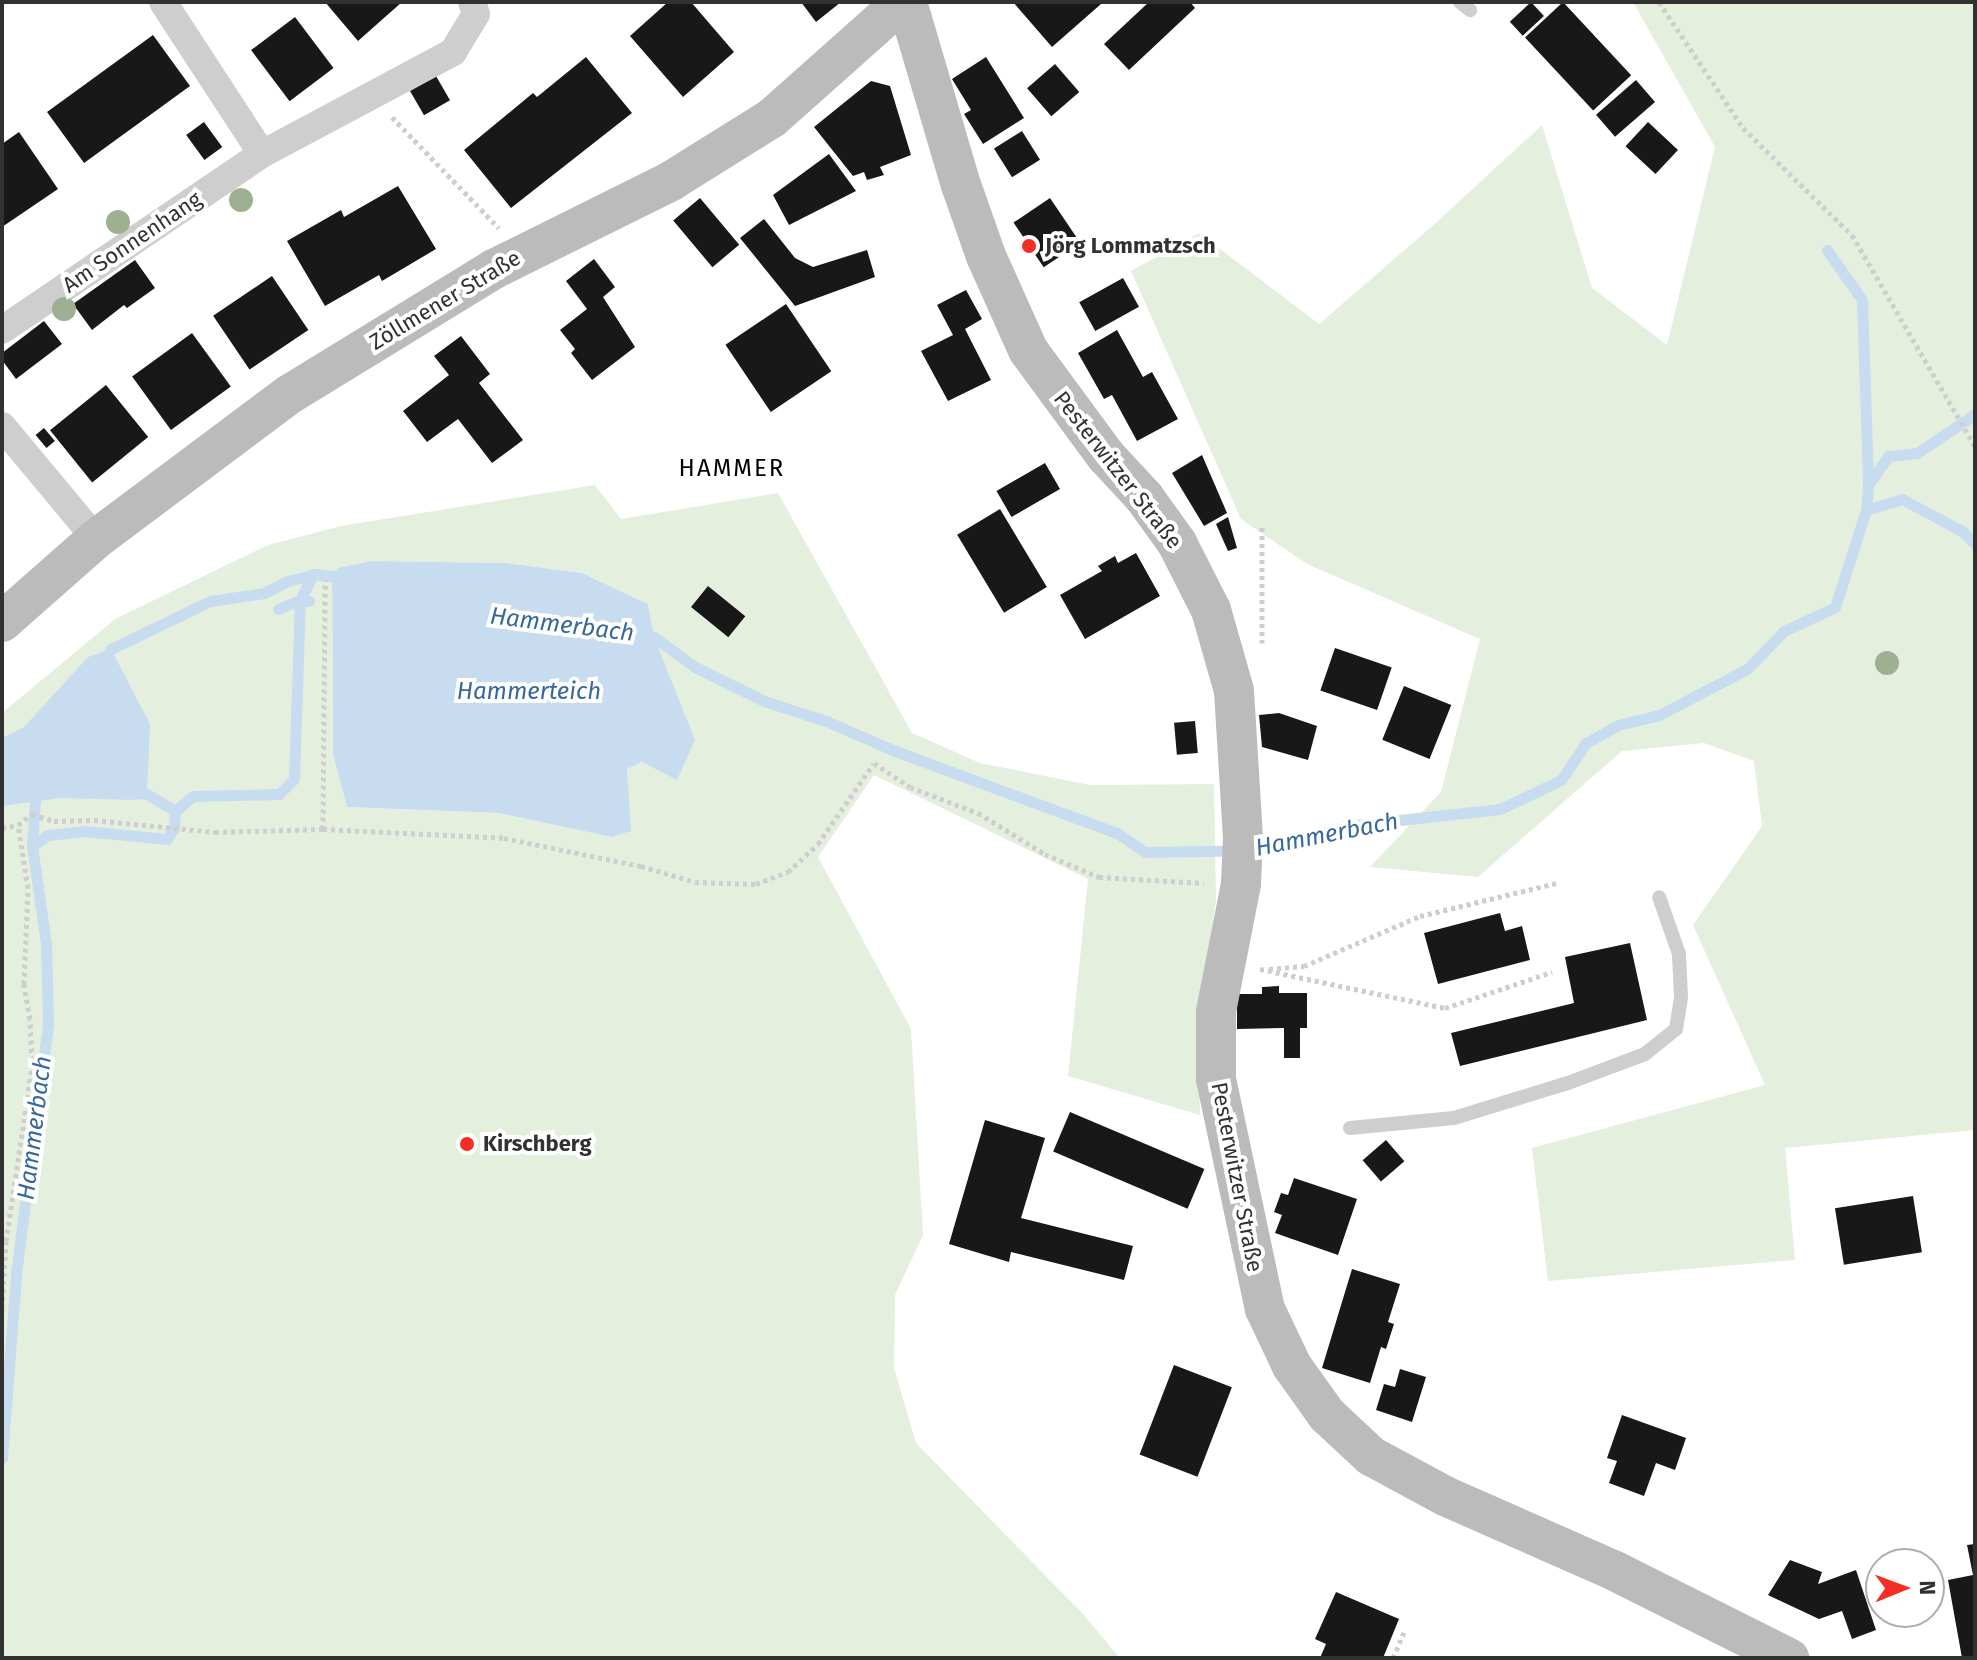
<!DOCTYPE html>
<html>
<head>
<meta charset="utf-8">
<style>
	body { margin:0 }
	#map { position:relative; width:1977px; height:1660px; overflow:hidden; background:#fff; font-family:"Fira Sans",sans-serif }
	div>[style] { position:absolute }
	.green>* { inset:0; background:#e5efde }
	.water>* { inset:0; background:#c8dcf0 }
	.stream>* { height:11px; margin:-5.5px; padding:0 5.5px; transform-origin:5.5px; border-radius:5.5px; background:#c8dcf0 }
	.building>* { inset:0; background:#181818; transform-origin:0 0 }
	.path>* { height:5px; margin-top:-2.5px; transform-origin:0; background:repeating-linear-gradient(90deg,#cecece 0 4px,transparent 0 8px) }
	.lane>* { height:14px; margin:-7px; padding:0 7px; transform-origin:7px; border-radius:7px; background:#cecece }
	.street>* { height:28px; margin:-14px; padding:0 14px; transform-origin:14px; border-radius:14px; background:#cecece }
	.secondary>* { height:40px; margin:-20px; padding:0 20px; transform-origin:20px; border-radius:20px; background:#bbb }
	.trees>* { width:24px; height:24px; margin:-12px; border-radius:50%; background:#9db192 }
	.dots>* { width:22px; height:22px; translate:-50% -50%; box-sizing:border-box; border:4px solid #fff; border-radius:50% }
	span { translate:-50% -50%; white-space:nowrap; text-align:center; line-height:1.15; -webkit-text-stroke:8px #fff; paint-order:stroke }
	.street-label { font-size:22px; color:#313131 }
	.poi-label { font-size:22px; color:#313131; font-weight:700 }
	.left { translate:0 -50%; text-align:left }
	.neighbourhood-label { font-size:24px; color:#000; letter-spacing:2px }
	.water-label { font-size:24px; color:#36689b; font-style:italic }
	.frame { position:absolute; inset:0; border:4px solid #313131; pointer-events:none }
	.north { position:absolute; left:1865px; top:1548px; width:80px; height:80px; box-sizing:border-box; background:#fff; border:2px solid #adadad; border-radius:50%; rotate:89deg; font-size:22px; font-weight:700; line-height:32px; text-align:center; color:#313131 }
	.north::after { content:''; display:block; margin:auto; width:28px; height:36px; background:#f52e25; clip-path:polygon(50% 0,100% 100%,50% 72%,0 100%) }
</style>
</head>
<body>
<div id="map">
	<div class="green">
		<div style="clip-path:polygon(1633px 2px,1975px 2px,1975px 1130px,1785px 1148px,1795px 1260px,1548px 1281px,1532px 1148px,1765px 1085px,1693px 925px,1762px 826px,1754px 761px,1704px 743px,1622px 751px,1478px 877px,1370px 867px,1441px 792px,1480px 639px,1307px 564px,1241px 519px,1131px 271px,1199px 233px,1319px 324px,1429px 229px,1542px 125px,1592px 288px,1667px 345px,1715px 147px)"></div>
		<div style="clip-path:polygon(evenodd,595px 485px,621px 519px,778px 493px,912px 733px,980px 763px,1090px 785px,1214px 784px,1216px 900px,1198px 1021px,1200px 1115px,1068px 1076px,1088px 879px,874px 775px,818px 857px,911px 1029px,923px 1235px,895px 1295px,894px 1368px,916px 1443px,1082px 1613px,1120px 1658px,2px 1658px,2px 713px,115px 619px,268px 545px,341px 526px,595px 485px,372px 561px,506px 563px,582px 573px,648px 604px,654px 637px,642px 762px,627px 769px,611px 837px,498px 813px,347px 807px,333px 755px,332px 576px,372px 561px,595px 485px,708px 586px,744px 616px,728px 637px,691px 607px,708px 586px)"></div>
	</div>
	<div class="water">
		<div style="clip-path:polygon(372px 561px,506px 563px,582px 573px,648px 604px,654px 637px,695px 740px,677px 780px,642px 762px,627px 769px,631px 831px,611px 837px,498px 813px,347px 807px,333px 755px,332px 576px,338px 568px)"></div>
		<div style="clip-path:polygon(111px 649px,150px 724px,147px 794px,133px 800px,61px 798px,2px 806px,2px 738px,24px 727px,88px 657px)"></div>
	</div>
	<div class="stream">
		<div style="left:1827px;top:250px;width:61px;rotate:55deg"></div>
		<div style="left:1862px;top:300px;width:185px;rotate:88.1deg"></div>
		<div style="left:1866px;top:510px;width:38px;rotate:-17deg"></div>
		<div style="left:1902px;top:499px;width:68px;rotate:28.1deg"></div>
		<div style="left:1962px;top:531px;width:18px;rotate:45deg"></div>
		<div style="left:278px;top:609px;width:24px;rotate:-22deg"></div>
		<div style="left:300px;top:600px;width:9px;rotate:6deg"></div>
		<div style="left:642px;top:635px;width:12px;rotate:9deg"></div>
		<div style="left:654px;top:637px;width:51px;rotate:36.2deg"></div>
		<div style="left:695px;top:667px;width:77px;rotate:26.2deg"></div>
		<div style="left:764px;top:701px;width:65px;rotate:17.9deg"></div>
		<div style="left:826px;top:721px;width:75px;rotate:23.5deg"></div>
		<div style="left:895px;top:751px;width:237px;rotate:20.3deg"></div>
		<div style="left:1117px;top:833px;width:34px;rotate:34deg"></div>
		<div style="left:1145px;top:852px;width:121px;rotate:-0.9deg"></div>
		<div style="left:1266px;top:850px;width:84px;rotate:-16.7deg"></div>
		<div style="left:1346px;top:826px;width:155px;rotate:-6.3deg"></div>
		<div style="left:1500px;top:809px;width:68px;rotate:-25.4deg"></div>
		<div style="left:1561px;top:780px;width:45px;rotate:-56deg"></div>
		<div style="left:1586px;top:743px;width:37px;rotate:-29deg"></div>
		<div style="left:1618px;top:725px;width:42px;rotate:-13.7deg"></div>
		<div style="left:1659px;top:715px;width:99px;rotate:-27.6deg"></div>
		<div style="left:1747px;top:669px;width:53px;rotate:-45.8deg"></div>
		<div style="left:1784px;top:631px;width:56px;rotate:-25.2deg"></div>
		<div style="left:1835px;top:607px;width:102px;rotate:-72.3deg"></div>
		<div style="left:1866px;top:510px;width:25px;rotate:-85deg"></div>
		<div style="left:1868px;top:485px;width:35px;rotate:-55deg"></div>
		<div style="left:1888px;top:456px;width:29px;rotate:-6deg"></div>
		<div style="left:1917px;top:453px;width:70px;rotate:-33.9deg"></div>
		<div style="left:103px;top:660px;width:14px;rotate:-54deg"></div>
		<div style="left:111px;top:649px;width:110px;rotate:-25.9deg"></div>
		<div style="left:210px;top:601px;width:55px;rotate:-8.4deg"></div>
		<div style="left:264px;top:593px;width:27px;rotate:-27deg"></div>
		<div style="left:288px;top:581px;width:30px;rotate:-14deg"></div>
		<div style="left:132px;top:793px;width:15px;rotate:4deg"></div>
		<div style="left:147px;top:794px;width:33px;rotate:31deg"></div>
		<div style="left:32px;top:846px;width:19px;rotate:-35deg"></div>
		<div style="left:48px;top:835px;width:37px;rotate:-6deg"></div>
		<div style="left:85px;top:831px;width:82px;rotate:5.6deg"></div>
		<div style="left:167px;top:839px;width:13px;rotate:-58deg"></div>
		<div style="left:174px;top:828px;width:17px;rotate:-87deg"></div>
		<div style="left:175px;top:811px;width:23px;rotate:-40deg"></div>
		<div style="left:193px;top:796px;width:86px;rotate:-1.3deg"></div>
		<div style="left:279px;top:794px;width:21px;rotate:-45deg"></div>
		<div style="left:294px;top:779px;width:179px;rotate:-88.1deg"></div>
		<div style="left:300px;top:600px;width:29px;rotate:-63deg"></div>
		<div style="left:313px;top:574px;width:19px;rotate:6deg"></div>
		<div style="left:332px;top:576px;width:12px;rotate:42deg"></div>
		<div style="left:2px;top:1458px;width:185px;rotate:-85.6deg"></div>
		<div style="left:16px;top:1274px;width:251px;rotate:-82.7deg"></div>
		<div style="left:48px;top:1025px;width:81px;rotate:-91.4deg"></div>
		<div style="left:46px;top:944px;width:99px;rotate:-98.1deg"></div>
		<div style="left:32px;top:846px;width:45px;rotate:-86.2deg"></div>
	</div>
	<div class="building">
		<div style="clip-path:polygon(325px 2px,402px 2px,358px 41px)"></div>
		<div style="clip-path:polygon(668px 2px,691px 2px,734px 52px,683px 97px,630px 36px)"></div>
		<div style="clip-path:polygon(801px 2px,841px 2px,816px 22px)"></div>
		<div style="clip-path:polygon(1013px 2px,1100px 2px,1101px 4px,1052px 47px)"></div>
		<div style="clip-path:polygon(1149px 2px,1190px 2px,1195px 8px,1129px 70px,1104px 44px)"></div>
		<div style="left:1531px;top:2px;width:19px;height:29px;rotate:47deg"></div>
		<div style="left:1563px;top:2px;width:100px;height:52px;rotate:47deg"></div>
		<div style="left:295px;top:17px;width:64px;height:55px;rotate:53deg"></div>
		<div style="left:153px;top:35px;width:63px;height:131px;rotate:54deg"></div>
		<div style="clip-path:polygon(586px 57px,632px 113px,511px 208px,464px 150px,533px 93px,537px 97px)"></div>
		<div style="clip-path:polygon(986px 57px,1024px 118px,983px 144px,964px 114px,971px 110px,952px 79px)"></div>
		<div style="left:1055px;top:64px;width:37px;height:37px;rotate:49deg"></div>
		<div style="left:436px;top:76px;width:28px;height:30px;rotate:60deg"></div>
		<div style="left:1636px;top:80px;width:29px;height:53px;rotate:49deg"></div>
		<div style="clip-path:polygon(871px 81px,890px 86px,911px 155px,880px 167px,884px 175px,867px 180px,864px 172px,853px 176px,814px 127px)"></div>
		<div style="left:204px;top:122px;width:31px;height:22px;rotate:54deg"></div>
		<div style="left:1648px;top:122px;width:41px;height:33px;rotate:43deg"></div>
		<div style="left:1022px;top:131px;width:34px;height:33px;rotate:58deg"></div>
		<div style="clip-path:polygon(19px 132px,58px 189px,2px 227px,2px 144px)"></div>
		<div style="clip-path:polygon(829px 154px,856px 191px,789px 225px,773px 195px)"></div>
		<div style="clip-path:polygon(398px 186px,436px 249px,382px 281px,379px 275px,325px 306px,287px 241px,341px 210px,344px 217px)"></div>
		<div style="left:700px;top:198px;width:61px;height:35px;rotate:50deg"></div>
		<div style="left:1050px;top:198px;width:54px;height:44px;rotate:56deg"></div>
		<div style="clip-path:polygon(764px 219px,795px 258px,813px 267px,867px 250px,875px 277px,795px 306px,740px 238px)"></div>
		<div style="clip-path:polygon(594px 259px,615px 287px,603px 297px,635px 347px,592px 380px,571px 353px,575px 349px,560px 330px,587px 309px,566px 281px)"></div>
		<div style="clip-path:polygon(135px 260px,155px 288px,127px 308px,124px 305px,92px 330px,73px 304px)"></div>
		<div style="left:272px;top:276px;width:65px;height:71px;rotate:56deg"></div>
		<div style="left:1123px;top:278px;width:33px;height:50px;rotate:61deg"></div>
		<div style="clip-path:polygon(966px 290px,982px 319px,965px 329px,991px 380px,948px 401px,921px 351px,953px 335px,937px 305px)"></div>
		<div style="left:786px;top:304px;width:81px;height:73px;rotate:56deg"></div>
		<div style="clip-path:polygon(44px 321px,62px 344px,16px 379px,2px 360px,2px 353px)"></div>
		<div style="clip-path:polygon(1117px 330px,1143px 377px,1152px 372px,1178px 419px,1137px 441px,1112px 395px,1104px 399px,1078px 353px)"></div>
		<div style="left:192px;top:333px;width:66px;height:74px;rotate:54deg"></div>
		<div style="clip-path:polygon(461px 336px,490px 374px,479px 383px,523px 440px,492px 463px,458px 419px,427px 442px,403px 411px,449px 375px,434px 356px)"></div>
		<div style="left:106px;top:385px;width:67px;height:72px;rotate:51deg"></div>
		<div style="left:44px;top:428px;width:17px;height:11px;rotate:50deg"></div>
		<div style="clip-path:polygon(1202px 455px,1227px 513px,1204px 526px,1172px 473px)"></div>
		<div style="left:1045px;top:463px;width:30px;height:56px;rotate:60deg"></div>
		<div style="left:1000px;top:509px;width:91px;height:50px;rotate:59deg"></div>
		<div style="clip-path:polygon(1228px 517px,1237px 548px,1228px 551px,1216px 524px)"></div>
		<div style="clip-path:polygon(1136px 553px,1160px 596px,1085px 639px,1060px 595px,1102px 571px,1098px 566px,1115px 556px,1118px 563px)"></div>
		<div style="left:708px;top:586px;width:48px;height:27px;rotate:39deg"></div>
		<div style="left:1335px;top:648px;width:60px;height:45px;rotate:19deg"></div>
		<div style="left:1404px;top:686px;width:51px;height:58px;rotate:22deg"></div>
		<div style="clip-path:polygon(1279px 713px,1317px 726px,1308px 760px,1262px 747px,1259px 715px)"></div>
		<div style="left:1195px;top:721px;width:32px;height:21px;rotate:85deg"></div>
		<div style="clip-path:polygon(1500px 913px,1505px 931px,1522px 926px,1530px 960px,1438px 984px,1424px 933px)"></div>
		<div style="clip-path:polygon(1630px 943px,1647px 1020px,1460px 1066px,1451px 1033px,1574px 1003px,1565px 957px)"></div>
		<div style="clip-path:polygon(1279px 986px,1279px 993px,1307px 993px,1307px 1028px,1300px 1028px,1300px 1058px,1284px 1058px,1284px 1028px,1237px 1029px,1237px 994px,1262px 994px,1262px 987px)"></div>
		<div style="left:1070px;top:1112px;width:146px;height:43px;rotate:23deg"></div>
		<div style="clip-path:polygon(985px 1120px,1045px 1138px,1021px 1218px,1133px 1246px,1124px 1280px,1011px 1252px,1009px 1262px,949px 1244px)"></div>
		<div style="left:1386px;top:1140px;width:28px;height:31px;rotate:49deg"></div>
		<div style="clip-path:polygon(1294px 1178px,1357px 1199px,1338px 1255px,1275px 1233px,1282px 1215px,1274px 1212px,1281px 1193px,1288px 1195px)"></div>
		<div style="left:1913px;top:1196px;width:57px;height:79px;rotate:81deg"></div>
		<div style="clip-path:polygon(1352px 1269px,1400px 1284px,1388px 1322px,1394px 1324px,1386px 1349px,1381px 1347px,1370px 1383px,1322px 1368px)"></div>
		<div style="left:1174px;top:1365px;width:62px;height:96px;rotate:21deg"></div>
		<div style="clip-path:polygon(1400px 1369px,1426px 1377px,1412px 1422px,1376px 1410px,1384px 1384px,1395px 1387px)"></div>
		<div style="clip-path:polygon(1622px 1415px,1686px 1438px,1675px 1470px,1656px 1463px,1644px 1496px,1609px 1483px,1617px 1461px,1607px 1458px)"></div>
		<div style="clip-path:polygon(1975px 1544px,1975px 1658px,1962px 1658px,1948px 1580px,1973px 1575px,1967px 1545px)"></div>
		<div style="clip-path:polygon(1790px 1560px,1822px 1572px,1818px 1584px,1856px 1570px,1876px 1630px,1852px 1639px,1842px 1611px,1819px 1619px,1768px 1595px)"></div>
		<div style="clip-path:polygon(1336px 1592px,1399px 1619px,1383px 1658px,1320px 1658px,1326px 1644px,1315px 1639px)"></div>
	</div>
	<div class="path">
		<div style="left:1659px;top:2px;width:151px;rotate:56.3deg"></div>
		<div style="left:1743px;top:128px;width:153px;rotate:44.5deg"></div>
		<div style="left:1852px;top:235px;width:244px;rotate:59.8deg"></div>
		<div style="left:392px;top:117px;width:154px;rotate:46.1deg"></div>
		<div style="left:1262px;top:643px;width:119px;rotate:-90deg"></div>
		<div style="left:2px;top:828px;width:16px;rotate:-11deg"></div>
		<div style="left:18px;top:825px;width:18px;rotate:-38deg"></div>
		<div style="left:32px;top:814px;width:23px;rotate:18deg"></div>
		<div style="left:54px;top:821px;width:40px;rotate:-1.4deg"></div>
		<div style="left:94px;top:820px;width:122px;rotate:5.7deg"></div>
		<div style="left:215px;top:832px;width:108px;rotate:-1.6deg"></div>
		<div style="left:323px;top:829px;width:181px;rotate:2.8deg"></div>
		<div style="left:504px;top:838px;width:140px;rotate:11.6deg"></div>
		<div style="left:641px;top:866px;width:56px;rotate:16.5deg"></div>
		<div style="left:695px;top:882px;width:61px;rotate:1.9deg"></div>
		<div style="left:756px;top:884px;width:34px;rotate:-21deg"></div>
		<div style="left:788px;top:872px;width:41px;rotate:-43deg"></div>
		<div style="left:818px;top:844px;width:98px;rotate:-55.3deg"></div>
		<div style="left:874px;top:763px;width:43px;rotate:33.7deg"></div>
		<div style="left:910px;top:787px;width:73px;rotate:20.9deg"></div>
		<div style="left:978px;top:813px;width:79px;rotate:31.5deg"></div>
		<div style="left:1045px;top:854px;width:59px;rotate:23.1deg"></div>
		<div style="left:1099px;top:877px;width:105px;rotate:3.3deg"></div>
		<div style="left:323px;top:829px;width:249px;rotate:-89.5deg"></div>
		<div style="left:1260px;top:969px;width:189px;rotate:11.9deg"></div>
		<div style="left:1445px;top:1008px;width:113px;rotate:-18.6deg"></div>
		<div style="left:1269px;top:969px;width:35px;rotate:-5deg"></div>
		<div style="left:1304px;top:966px;width:126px;rotate:-23.3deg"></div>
		<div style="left:1420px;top:916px;width:140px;rotate:-13.6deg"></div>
		<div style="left:2px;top:1308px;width:67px;rotate:-86.6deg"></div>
		<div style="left:6px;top:1241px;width:175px;rotate:-81.5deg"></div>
		<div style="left:32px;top:1068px;width:49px;rotate:-92.3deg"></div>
		<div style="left:30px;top:1019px;width:36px;rotate:-100deg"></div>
		<div style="left:24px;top:984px;width:96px;rotate:-87.6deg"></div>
		<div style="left:28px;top:888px;width:64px;rotate:-99deg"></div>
		<div style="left:1393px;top:1658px;width:30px;rotate:-67deg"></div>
	</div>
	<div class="lane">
		<div style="left:1460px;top:2px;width:13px;rotate:39deg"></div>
		<div style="left:1350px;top:1128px;width:104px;rotate:-5.5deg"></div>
		<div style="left:1454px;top:1118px;width:119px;rotate:-17.1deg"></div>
		<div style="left:1568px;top:1083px;width:82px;rotate:-20.6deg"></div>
		<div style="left:1645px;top:1054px;width:40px;rotate:-39deg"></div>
		<div style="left:1676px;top:1029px;width:32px;rotate:-81deg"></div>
		<div style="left:1681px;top:997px;width:43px;rotate:-92.7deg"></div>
		<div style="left:1679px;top:954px;width:60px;rotate:-109.3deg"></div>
	</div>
	<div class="street">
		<div style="left:163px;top:2px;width:181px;rotate:56.9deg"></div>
		<div style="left:2px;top:330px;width:314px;rotate:-34.1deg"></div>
		<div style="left:262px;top:154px;width:217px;rotate:-28.1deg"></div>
		<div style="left:453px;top:52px;width:44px;rotate:-58.8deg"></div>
		<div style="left:476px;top:14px;width:13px;rotate:-108deg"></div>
		<div style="left:2px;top:426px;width:147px;rotate:50.2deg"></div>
	</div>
	<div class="secondary">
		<div style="left:907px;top:2px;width:191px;rotate:73.6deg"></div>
		<div style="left:961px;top:185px;width:75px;rotate:70.6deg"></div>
		<div style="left:986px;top:256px;width:103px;rotate:65.9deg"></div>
		<div style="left:1028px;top:350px;width:132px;rotate:53.7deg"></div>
		<div style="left:1106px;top:456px;width:56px;rotate:47.2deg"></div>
		<div style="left:1144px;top:497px;width:57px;rotate:54.3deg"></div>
		<div style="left:1177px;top:543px;width:75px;rotate:63.1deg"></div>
		<div style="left:1211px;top:610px;width:84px;rotate:74.1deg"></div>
		<div style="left:1234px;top:691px;width:147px;rotate:86.5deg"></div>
		<div style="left:1243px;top:838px;width:46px;rotate:92.5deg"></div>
		<div style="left:1241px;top:884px;width:130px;rotate:101.1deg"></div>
		<div style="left:1216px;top:1012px;width:67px;rotate:90deg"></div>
		<div style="left:1216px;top:1079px;width:235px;rotate:78deg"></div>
		<div style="left:1265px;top:1309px;width:63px;rotate:64.7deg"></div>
		<div style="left:1292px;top:1366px;width:60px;rotate:54.5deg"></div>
		<div style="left:1327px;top:1415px;width:60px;rotate:43deg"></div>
		<div style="left:1371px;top:1456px;width:84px;rotate:28.4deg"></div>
		<div style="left:1445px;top:1496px;width:186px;rotate:23.8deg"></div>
		<div style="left:1615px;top:1571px;width:195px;rotate:26.6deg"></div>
		<div style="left:2px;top:622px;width:125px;rotate:-41.4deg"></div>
		<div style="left:96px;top:539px;width:242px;rotate:-36.8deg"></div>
		<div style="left:290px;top:394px;width:239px;rotate:-31.5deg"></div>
		<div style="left:494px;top:269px;width:198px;rotate:-26.4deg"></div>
		<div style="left:671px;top:181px;width:119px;rotate:-32deg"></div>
		<div style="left:772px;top:118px;width:174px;rotate:-41.7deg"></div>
	</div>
	<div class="trees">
		<div style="left:241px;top:200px"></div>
		<div style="left:118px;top:222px"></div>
		<div style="left:64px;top:309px"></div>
		<div style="left:1887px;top:663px"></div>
	</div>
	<div class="dots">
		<div style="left:1029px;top:246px;background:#f52e25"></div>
		<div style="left:467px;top:1144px;background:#f52e25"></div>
	</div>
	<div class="street-label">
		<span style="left:132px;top:242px;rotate:-34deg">Am Sonnenhang</span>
		<span style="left:445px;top:300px;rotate:-31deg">Zöllmener Straße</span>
		<span style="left:1118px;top:470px;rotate:52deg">Pesterwitzer Straße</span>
		<span style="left:1237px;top:1177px;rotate:79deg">Pesterwitzer Straße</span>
	</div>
	<div class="poi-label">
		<span class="left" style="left:1045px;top:246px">Jörg Lommatzsch</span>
		<span class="left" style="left:483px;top:1144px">Kirschberg</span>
	</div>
	<div class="neighbourhood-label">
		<span style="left:732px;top:469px">HAMMER</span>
	</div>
	<div class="water-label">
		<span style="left:562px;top:625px;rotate:7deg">Hammerbach</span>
		<span style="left:529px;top:692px">Hammerteich</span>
		<span style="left:1327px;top:835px;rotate:-11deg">Hammerbach</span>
		<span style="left:35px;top:1128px;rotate:-83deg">Hammerbach</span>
	</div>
	<div class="frame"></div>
	<div class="north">N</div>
</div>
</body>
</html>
